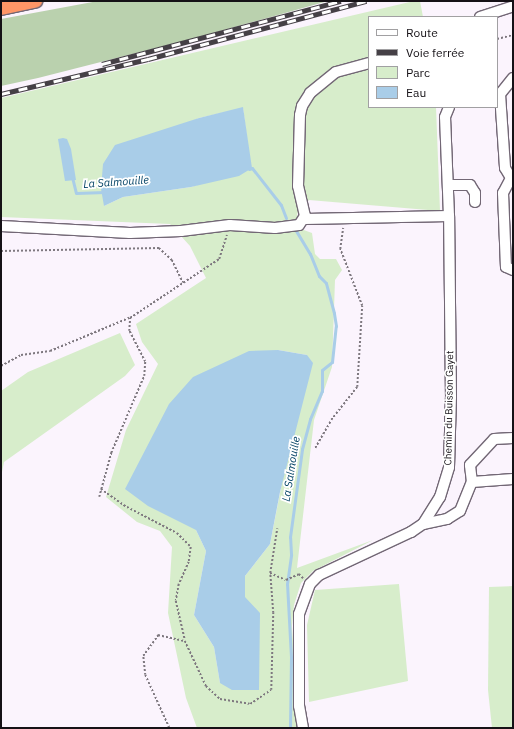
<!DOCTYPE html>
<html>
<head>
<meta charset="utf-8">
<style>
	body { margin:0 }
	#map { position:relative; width:514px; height:729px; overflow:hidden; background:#fbf4fd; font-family:"IBM Plex Sans",sans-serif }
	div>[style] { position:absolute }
	.green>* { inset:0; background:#d7edcb }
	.forest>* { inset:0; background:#bad1ae }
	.water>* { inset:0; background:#a9cde8 }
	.stream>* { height:3px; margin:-1.5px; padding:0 1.5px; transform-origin:1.5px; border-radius:1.5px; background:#a9cde8 }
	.path>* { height:1.5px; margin-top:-0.75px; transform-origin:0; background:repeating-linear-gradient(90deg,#7e787f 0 2px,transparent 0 4px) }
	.roads { filter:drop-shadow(1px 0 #726775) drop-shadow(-1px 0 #726775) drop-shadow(0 1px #726775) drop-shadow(0 -1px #726775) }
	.minor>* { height:10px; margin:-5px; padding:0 5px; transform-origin:5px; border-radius:5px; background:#fff }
	.highway>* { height:14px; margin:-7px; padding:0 7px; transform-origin:7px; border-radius:7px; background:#ff9667 }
	.rail>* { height:4.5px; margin-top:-2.25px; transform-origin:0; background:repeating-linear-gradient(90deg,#fff 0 9px,#454046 0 18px); box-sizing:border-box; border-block:1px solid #454046 }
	span { translate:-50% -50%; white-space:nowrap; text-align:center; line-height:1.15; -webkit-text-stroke:3.5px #fff; paint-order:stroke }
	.street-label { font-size:10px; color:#151116 }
	.water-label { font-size:11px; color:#004164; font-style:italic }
	.frame { position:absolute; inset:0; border:2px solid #151116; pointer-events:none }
	.legend { position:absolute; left:368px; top:16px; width:130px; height:92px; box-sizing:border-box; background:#fff; border:1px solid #a1a0a2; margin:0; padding:5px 7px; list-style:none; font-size:12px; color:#151116 }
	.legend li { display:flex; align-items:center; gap:8px; height:20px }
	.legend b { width:20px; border:1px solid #a1a0a2 }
</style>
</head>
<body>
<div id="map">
	<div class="green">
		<div style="clip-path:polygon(evenodd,414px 1px,420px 1px,423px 17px,369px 17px,369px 107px,436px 107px,440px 211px,309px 200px,297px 214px,301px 229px,312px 233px,315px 254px,320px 259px,336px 259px,342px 270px,335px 280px,332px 367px,314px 420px,297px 568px,373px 540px,313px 571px,301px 583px,294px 605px,292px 626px,299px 728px,197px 728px,186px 698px,168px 613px,172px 547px,160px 531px,137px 522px,106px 497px,126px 430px,158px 364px,142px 342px,136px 324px,206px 278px,190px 246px,170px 224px,1px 217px,1px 98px,414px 1px,243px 108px,251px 168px,191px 187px,123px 197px,104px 206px,104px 197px,188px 123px,199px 118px,243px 108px,414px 1px,278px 350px,307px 355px,270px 544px,245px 576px,244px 597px,220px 683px,214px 647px,194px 615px,206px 551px,196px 530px,278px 350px)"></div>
		<div style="clip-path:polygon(120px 333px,135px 365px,125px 376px,4px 462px,1px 477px,1px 391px,28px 372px)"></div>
		<div style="clip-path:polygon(399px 584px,408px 681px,309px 702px,307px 625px,315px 590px)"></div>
		<div style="clip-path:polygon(513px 586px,513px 728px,492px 728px,488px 690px,489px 587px)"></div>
	</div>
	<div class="forest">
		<div style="clip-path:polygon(98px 1px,328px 1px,199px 37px,38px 78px,1px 86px,1px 19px)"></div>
	</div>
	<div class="water">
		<div style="clip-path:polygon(243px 107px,252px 168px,239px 176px,191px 187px,123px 197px,104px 206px,101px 189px,103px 164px,115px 145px,199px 118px)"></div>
		<div style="clip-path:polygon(63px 138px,67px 139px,71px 149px,76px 180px,65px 181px,58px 139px)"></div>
		<div style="clip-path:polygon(278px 350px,307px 355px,313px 363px,280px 492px,270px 544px,245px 576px,245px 597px,260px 613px,259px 690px,232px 690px,220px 683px,214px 647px,194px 615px,206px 551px,196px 530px,148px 506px,125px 489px,169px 404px,193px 377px,249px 351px)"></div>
	</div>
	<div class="stream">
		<div style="left:249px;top:169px;width:3px;rotate:-18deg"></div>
		<div style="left:252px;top:168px;width:47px;rotate:51.9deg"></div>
		<div style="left:281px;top:205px;width:14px;rotate:69deg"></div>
		<div style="left:72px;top:177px;width:16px;rotate:76deg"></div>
		<div style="left:76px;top:193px;width:29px;rotate:-2deg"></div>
		<div style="left:290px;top:728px;width:71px;rotate:-89.2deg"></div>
		<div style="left:291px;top:657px;width:73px;rotate:-93.1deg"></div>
		<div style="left:287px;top:584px;width:30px;rotate:-82deg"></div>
		<div style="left:291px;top:554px;width:17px;rotate:-93deg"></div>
		<div style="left:290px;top:537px;width:89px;rotate:-82.2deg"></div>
		<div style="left:302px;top:449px;width:31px;rotate:-75deg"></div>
		<div style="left:310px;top:419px;width:30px;rotate:-67deg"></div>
		<div style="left:322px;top:391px;width:21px;rotate:-90deg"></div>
		<div style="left:322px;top:370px;width:13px;rotate:-39deg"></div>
		<div style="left:332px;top:362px;width:36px;rotate:-84deg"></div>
		<div style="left:336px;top:326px;width:13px;rotate:-99deg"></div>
		<div style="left:334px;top:313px;width:31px;rotate:-105deg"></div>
		<div style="left:326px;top:283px;width:10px;rotate:-135deg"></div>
		<div style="left:319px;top:276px;width:24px;rotate:-112deg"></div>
		<div style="left:310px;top:254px;width:27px;rotate:-121deg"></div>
	</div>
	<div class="path">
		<div style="left:497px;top:39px;width:16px;rotate:-14deg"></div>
		<div style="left:1px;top:251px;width:158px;rotate:-1.1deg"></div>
		<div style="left:159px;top:248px;width:18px;rotate:43deg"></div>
		<div style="left:172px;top:260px;width:25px;rotate:64deg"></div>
		<div style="left:1px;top:366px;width:23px;rotate:-29deg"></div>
		<div style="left:21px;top:355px;width:29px;rotate:-8deg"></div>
		<div style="left:50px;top:351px;width:86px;rotate:-22.7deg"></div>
		<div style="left:315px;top:448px;width:32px;rotate:-60deg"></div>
		<div style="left:331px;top:420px;width:42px;rotate:-51.8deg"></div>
		<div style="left:357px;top:387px;width:81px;rotate:-86.5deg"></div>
		<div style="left:362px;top:306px;width:61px;rotate:-111.1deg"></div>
		<div style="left:340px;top:249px;width:21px;rotate:-82deg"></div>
		<div style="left:101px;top:489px;width:32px;rotate:35deg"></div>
		<div style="left:127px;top:507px;width:56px;rotate:27.5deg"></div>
		<div style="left:177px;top:533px;width:20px;rotate:45deg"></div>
		<div style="left:191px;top:547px;width:15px;rotate:98deg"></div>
		<div style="left:189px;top:562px;width:24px;rotate:114deg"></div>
		<div style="left:179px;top:584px;width:17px;rotate:100deg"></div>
		<div style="left:176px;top:601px;width:40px;rotate:77deg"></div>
		<div style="left:99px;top:497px;width:46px;rotate:-74.7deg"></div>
		<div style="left:111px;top:453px;width:84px;rotate:-66.8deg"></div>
		<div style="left:144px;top:376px;width:14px;rotate:-86deg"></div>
		<div style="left:145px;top:362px;width:35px;rotate:-117deg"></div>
		<div style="left:129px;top:331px;width:13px;rotate:-86deg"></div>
		<div style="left:130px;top:318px;width:107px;rotate:-33.5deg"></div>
		<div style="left:219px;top:259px;width:25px;rotate:-72deg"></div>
		<div style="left:270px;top:573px;width:45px;rotate:-81deg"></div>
		<div style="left:169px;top:728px;width:58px;rotate:-114.4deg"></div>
		<div style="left:145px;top:675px;width:19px;rotate:-96deg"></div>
		<div style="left:143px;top:656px;width:26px;rotate:-54deg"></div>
		<div style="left:158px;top:635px;width:28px;rotate:13deg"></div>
		<div style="left:185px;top:641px;width:50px;rotate:65deg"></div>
		<div style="left:206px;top:686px;width:19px;rotate:43deg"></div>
		<div style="left:220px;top:699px;width:30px;rotate:9deg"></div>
		<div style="left:250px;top:704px;width:25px;rotate:-34deg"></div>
		<div style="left:271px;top:690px;width:77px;rotate:-88.5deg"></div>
		<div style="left:273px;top:613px;width:40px;rotate:-94.3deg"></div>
		<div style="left:270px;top:573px;width:17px;rotate:24deg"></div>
		<div style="left:286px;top:580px;width:14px;rotate:-25deg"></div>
		<div style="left:299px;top:574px;width:6px;rotate:45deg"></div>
	</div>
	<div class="roads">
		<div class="minor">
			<div style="left:480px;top:17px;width:35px;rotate:-18deg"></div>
			<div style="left:513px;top:78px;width:21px;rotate:129deg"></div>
			<div style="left:500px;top:94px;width:74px;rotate:86.1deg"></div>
			<div style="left:505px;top:168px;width:12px;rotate:59deg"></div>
			<div style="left:511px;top:178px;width:2px"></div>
			<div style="left:511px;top:178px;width:17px;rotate:118deg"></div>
			<div style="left:503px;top:193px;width:74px;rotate:87.7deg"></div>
			<div style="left:506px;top:267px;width:8px;rotate:23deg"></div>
			<div style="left:448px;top:185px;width:22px"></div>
			<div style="left:470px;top:185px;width:9px;rotate:58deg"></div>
			<div style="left:475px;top:193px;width:9px;rotate:90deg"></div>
			<div style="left:305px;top:219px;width:144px;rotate:-1.2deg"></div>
			<div style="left:1px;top:226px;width:129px;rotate:3.1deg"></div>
			<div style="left:130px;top:233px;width:51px;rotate:-2.2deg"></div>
			<div style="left:181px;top:231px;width:49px;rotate:-7deg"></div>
			<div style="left:230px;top:225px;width:45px;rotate:3.8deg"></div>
			<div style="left:275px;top:228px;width:24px;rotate:-7deg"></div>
			<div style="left:299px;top:225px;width:11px;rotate:-56deg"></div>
			<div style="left:305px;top:216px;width:31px;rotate:-103deg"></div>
			<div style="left:298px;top:186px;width:71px;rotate:-88.4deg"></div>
			<div style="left:300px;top:115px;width:9px;rotate:-77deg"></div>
			<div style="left:302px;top:106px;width:15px;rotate:-58deg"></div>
			<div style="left:310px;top:93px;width:33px;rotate:-39deg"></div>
			<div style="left:336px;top:72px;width:34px;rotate:-15deg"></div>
			<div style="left:472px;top:482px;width:41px;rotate:-4.2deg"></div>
			<div style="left:423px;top:524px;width:25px;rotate:-12deg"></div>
			<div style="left:447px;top:519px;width:15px;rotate:-32deg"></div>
			<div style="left:460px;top:511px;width:31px;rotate:-68deg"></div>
			<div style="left:472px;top:482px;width:17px;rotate:-97deg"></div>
			<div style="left:470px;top:465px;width:35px;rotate:-47deg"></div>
			<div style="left:494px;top:439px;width:19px;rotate:-3deg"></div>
			<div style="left:303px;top:728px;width:22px;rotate:-100deg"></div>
			<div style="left:299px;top:706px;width:92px;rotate:-90deg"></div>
			<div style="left:299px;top:614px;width:32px;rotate:-70deg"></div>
			<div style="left:310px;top:584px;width:13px;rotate:-45deg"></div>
			<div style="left:319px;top:575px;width:102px;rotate:-25.1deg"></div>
			<div style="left:411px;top:532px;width:14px;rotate:-34deg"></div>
			<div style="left:423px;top:524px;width:32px;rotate:-58deg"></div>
			<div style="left:440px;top:497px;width:31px;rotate:-73deg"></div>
			<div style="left:449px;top:467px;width:70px;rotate:-88.4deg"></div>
			<div style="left:451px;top:397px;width:181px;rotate:-90.6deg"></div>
			<div style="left:449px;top:216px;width:99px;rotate:-92.3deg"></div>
			<div style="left:445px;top:117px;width:11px;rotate:-68deg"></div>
		</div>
		<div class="highway">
			<div style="left:1px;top:8px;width:35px;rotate:-12deg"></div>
		</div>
	</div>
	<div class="rail">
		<div style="left:102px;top:64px;width:247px;rotate:-14.8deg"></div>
		<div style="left:1px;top:94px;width:151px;rotate:-13.4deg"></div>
		<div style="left:148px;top:59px;width:226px;rotate:-14.9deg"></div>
	</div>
	<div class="street-label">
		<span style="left:449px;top:408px;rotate:-89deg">Chemin du Buisson Gayet</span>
	</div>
	<div class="water-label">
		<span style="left:116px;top:182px;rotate:-4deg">La Salmouille</span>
		<span style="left:291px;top:469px;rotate:-81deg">La Salmouille</span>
	</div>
	<div class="frame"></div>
	<ul class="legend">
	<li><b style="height:5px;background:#fff"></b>Route</li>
	<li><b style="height:5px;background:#454046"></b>Voie ferrée</li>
	<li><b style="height:11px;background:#d7edcb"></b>Parc</li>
	<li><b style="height:11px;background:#a9cde8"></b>Eau</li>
	</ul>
</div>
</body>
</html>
